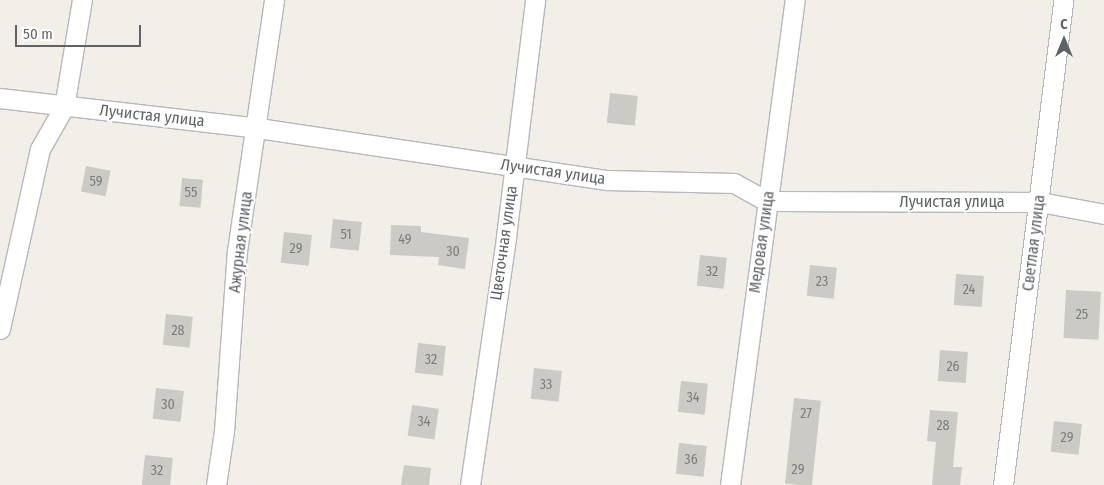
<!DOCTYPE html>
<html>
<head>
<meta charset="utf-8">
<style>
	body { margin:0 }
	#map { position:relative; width:1104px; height:485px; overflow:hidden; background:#f1efe8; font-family:"Fira Sans Condensed",sans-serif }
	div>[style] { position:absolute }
	.building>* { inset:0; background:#cccac5; transform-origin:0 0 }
	.roads { filter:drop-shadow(1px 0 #b5b8bc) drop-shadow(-1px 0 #b5b8bc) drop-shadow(0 1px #b5b8bc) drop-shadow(0 -1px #b5b8bc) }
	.street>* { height:19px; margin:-9.5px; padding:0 9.5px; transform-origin:9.5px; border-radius:9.5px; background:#fff }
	span { translate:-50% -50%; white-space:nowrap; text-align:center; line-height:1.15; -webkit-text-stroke:4px #fff; paint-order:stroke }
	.number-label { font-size:14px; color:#7a7d7f }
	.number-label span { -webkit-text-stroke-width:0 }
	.street-label { font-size:16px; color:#5f6368 }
	.north { position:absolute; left:1039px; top:15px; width:50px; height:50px; -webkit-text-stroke:4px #fff; paint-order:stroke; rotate:0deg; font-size:14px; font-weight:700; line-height:20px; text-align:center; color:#5f6368 }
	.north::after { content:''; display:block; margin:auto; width:18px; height:22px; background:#5f6368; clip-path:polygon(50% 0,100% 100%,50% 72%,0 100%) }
	.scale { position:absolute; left:15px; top:25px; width:126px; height:22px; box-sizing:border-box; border:2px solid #5f6368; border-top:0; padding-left:6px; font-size:15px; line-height:18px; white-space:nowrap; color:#5f6368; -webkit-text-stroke:4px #fff; paint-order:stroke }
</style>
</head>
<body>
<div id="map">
	<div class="building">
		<div style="left:610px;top:93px;width:28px;height:30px;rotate:6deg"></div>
		<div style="left:86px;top:166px;width:25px;height:26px;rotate:11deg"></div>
		<div style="left:182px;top:178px;width:21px;height:28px;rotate:5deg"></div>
		<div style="left:333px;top:219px;width:29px;height:29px;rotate:6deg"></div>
		<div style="clip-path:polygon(391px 225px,421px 226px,421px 232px,469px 238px,465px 269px,438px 265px,439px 257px,390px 255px)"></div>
		<div style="left:284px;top:232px;width:28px;height:31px;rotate:6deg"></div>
		<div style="left:700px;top:255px;width:27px;height:31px;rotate:6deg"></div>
		<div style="left:810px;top:265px;width:27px;height:31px;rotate:6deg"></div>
		<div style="left:956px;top:274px;width:28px;height:31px;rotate:4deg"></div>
		<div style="left:1066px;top:290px;width:35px;height:48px;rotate:3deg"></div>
		<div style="left:166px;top:314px;width:27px;height:31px;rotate:6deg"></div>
		<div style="left:418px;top:343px;width:28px;height:30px;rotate:6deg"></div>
		<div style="left:940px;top:350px;width:28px;height:31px;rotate:4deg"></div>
		<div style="left:534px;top:368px;width:28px;height:31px;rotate:6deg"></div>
		<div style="left:681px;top:381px;width:27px;height:31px;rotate:6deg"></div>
		<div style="left:156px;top:388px;width:28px;height:31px;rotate:6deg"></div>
		<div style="left:794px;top:398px;width:27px;height:86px;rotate:6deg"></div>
		<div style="left:412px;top:405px;width:27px;height:31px;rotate:8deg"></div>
		<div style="clip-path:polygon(930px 410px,958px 412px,953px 467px,962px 467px,960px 485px,932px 485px,936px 442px,927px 441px)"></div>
		<div style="left:1054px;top:421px;width:28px;height:31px;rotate:6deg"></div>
		<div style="left:679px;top:443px;width:28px;height:31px;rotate:6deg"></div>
		<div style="left:145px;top:455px;width:28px;height:30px;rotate:6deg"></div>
		<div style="clip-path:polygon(404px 465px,431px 468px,429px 485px,401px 485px)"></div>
	</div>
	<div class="roads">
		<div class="street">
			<div style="left:0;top:98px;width:260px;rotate:6.6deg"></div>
			<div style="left:258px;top:128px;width:353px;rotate:8.5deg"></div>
			<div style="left:607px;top:180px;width:127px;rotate:1.4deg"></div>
			<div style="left:734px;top:183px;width:38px;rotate:29deg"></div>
			<div style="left:767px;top:201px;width:273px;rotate:0.2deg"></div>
			<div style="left:1040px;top:202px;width:65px;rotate:10.6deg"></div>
			<div style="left:0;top:329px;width:184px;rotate:-77.5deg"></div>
			<div style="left:40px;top:149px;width:48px;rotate:-60.3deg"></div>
			<div style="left:64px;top:107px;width:109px;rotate:-80.5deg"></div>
			<div style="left:216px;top:485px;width:55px;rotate:-81.6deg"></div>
			<div style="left:224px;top:431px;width:180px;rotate:-85.9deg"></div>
			<div style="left:237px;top:251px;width:254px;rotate:-81.6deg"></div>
			<div style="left:470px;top:485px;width:251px;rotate:-81.7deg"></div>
			<div style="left:506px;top:237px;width:239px;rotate:-83deg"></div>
			<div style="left:730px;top:485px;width:489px;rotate:-82.4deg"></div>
			<div style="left:1003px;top:485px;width:489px;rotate:-82.9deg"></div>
		</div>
	</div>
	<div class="number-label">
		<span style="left:96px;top:182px">59</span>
		<span style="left:191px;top:193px">55</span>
		<span style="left:346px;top:235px">51</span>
		<span style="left:405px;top:240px">49</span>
		<span style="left:296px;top:249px">29</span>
		<span style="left:453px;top:252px">30</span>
		<span style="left:712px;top:272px">32</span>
		<span style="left:822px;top:282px">23</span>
		<span style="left:969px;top:290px">24</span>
		<span style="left:1082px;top:315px">25</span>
		<span style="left:178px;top:331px">28</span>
		<span style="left:431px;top:360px">32</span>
		<span style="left:953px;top:367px">26</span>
		<span style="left:546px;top:385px">33</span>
		<span style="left:693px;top:398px">34</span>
		<span style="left:168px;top:405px">30</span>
		<span style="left:806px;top:414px">27</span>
		<span style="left:424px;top:422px">34</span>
		<span style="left:943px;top:426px">28</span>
		<span style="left:1067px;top:438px">29</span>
		<span style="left:691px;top:460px">36</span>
		<span style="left:798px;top:470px">29</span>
		<span style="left:157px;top:471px">32</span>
	</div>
	<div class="street-label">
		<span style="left:152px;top:116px;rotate:6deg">Лучистая улица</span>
		<span style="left:553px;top:172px;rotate:8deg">Лучистая улица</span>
		<span style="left:952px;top:202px">Лучистая улица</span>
		<span style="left:241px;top:242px;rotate:-83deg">Ажурная улица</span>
		<span style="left:762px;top:242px;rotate:-82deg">Медовая улица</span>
		<span style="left:504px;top:243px;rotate:-82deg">Цветочная улица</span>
		<span style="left:1034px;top:243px;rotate:-83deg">Светлая улица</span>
	</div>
	<div class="north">С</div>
	<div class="scale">50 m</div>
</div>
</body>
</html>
